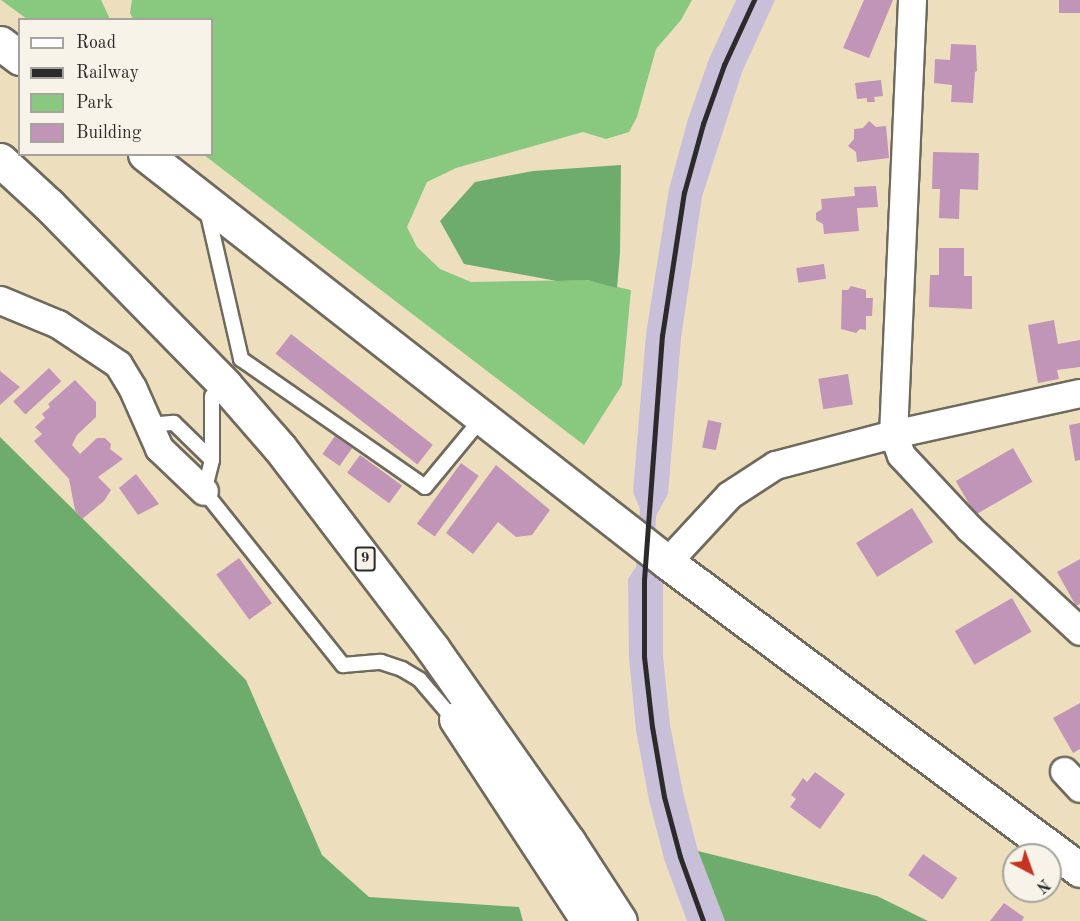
<!DOCTYPE html>
<html>
<head>
<meta charset="utf-8">
<style>
	body { margin:0 }
	#map { position:relative; width:1080px; height:921px; overflow:hidden; background:#eddfbd; font-family:"Old Standard TT",serif }
	div>[style] { position:absolute }
	.industrial>* { inset:0; background:#c8bfd8 }
	.green>* { inset:0; background:#89c87f }
	.forest>* { inset:0; background:#6eac6e }
	.building>* { inset:0; background:#c195b8; transform-origin:0 0 }
	.roads { filter:drop-shadow(2px 0 #6f6a5e) drop-shadow(-2px 0 #6f6a5e) drop-shadow(0 2px #6f6a5e) drop-shadow(0 -2px #6f6a5e) }
	.lane>* { height:14px; margin:-7px; padding:0 7px; transform-origin:7px; border-radius:7px; background:#fff }
	.street>* { height:27px; margin:-13.5px; padding:0 13.5px; transform-origin:13.5px; border-radius:13.5px; background:#fff }
	.secondary>* { height:33px; margin:-16.5px; padding:0 16.5px; transform-origin:16.5px; border-radius:16.5px; background:#fff }
	.primary>* { height:33px; margin:-16.5px; padding:0 16.5px; transform-origin:16.5px; border-radius:16.5px; background:#fff }
	.rail>* { height:4.5px; margin:-2.25px; padding:0 2.25px; transform-origin:2.25px; border-radius:2.25px; background:#2b2b2b }
	span { translate:-50% -50%; white-space:nowrap; text-align:center; line-height:1.15; -webkit-text-stroke:4.5px #f7f3e8; paint-order:stroke }
	.shield-label span { padding:2px 4px; background:#f7f3e8; border:2px solid; border-radius:4px; -webkit-text-stroke-width:0 }
	.shield-label { font-size:15px; color:#2b2b2b; font-weight:700 }
	.legend { position:absolute; left:18px; top:18px; width:195px; height:138px; box-sizing:border-box; background:#f7f3e8; border:2px solid #a5a39c; margin:0; padding:8px 10px; list-style:none; font-size:18px; color:#2b2b2b }
	.legend li { display:flex; align-items:center; gap:12px; height:30px }
	.legend b { width:30px; border:2px solid #a5a39c }
	.north { position:absolute; left:1002px; top:843px; width:60px; height:60px; box-sizing:border-box; background:#f7f3e8; border:2px solid #a5a39c; border-radius:50%; rotate:139deg; font-size:16px; font-weight:700; line-height:24px; text-align:center; color:#2b2b2b }
	.north::after { content:''; display:block; margin:auto; width:21px; height:27px; background:#c8321e; clip-path:polygon(50% 0,100% 100%,50% 72%,0 100%) }
</style>
</head>
<body>
<div id="map">
	<div class="industrial">
		<div style="clip-path:polygon(736px 0,775px 0,742px 72px,702px 197px,681px 338px,668px 494px,656px 516px,654px 572px,663px 580px,663px 656px,670px 725px,683px 792px,698px 851px,725px 921px,687px 921px,665px 862px,649px 800px,636px 730px,629px 658px,628px 579px,636px 567px,640px 509px,633px 492px,646px 334px,669px 189px,688px 119px,709px 59px)"></div>
	</div>
	<div class="green">
		<div style="clip-path:polygon(1px 0,101px 0,110px 19px,27px 19px)"></div>
		<div style="clip-path:polygon(132px 0,692px 0,681px 20px,656px 49px,637px 117px,629px 132px,606px 139px,583px 132px,456px 168px,427px 182px,407px 227px,417px 247px,440px 269px,471px 282px,587px 280px,631px 290px,622px 385px,584px 445px,204px 155px,212px 154px,212px 20px,133px 19px,130px 13px)"></div>
	</div>
	<div class="forest">
		<div style="clip-path:polygon(621px 165px,620px 253px,617px 288px,587px 280px,557px 281px,464px 264px,440px 221px,475px 182px,533px 171px)"></div>
		<div style="clip-path:polygon(0 437px,246px 680px,322px 855px,369px 897px,519px 907px,523px 921px,0 921px)"></div>
		<div style="clip-path:polygon(698px 851px,877px 896px,928px 921px,725px 921px)"></div>
	</div>
	<div class="building">
		<div style="clip-path:polygon(864px 0,893px 0,869px 58px,843px 48px)"></div>
		<div style="left:1059px;top:0;width:21px;height:13px"></div>
		<div style="clip-path:polygon(951px 44px,976px 45px,977px 71px,975px 72px,973px 103px,951px 102px,952px 85px,934px 83px,935px 59px,950px 60px)"></div>
		<div style="clip-path:polygon(881px 80px,883px 96px,874px 97px,875px 102px,867px 102px,867px 98px,857px 99px,855px 83px)"></div>
		<div style="clip-path:polygon(869px 121px,876px 127px,886px 126px,889px 158px,857px 162px,856px 152px,848px 146px,854px 139px,854px 129px,863px 128px)"></div>
		<div style="clip-path:polygon(933px 152px,979px 153px,978px 190px,960px 189px,959px 219px,939px 218px,940px 189px,932px 189px)"></div>
		<div style="clip-path:polygon(876px 186px,878px 207px,857px 208px,859px 231px,824px 234px,823px 224px,816px 220px,816px 213px,822px 209px,821px 199px,855px 196px,854px 187px)"></div>
		<div style="clip-path:polygon(939px 248px,964px 248px,964px 276px,972px 276px,972px 309px,929px 307px,930px 275px,939px 275px)"></div>
		<div style="left:824px;top:264px;width:15px;height:28px;rotate:82deg"></div>
		<div style="clip-path:polygon(851px 286px,866px 290px,866px 298px,873px 298px,872px 316px,866px 316px,866px 330px,860px 329px,856px 333px,841px 329px,842px 290px,848px 290px)"></div>
		<div style="clip-path:polygon(1054px 320px,1058px 344px,1080px 340px,1080px 367px,1057px 370px,1059px 379px,1038px 383px,1028px 325px)"></div>
		<div style="left:291px;top:334px;width:180px;height:25px;rotate:38deg"></div>
		<div style="left:49px;top:368px;width:18px;height:49px;rotate:47deg"></div>
		<div style="clip-path:polygon(0 371px,20px 387px,0 405px)"></div>
		<div style="left:848px;top:374px;width:31px;height:30px;rotate:81deg"></div>
		<div style="clip-path:polygon(75px 380px,96px 402px,96px 417px,77px 435px,72px 445px,80px 454px,97px 438px,105px 438px,111px 444px,110px 449px,123px 459px,98px 477px,111px 490px,104px 501px,82px 519px,75px 510px,69px 479px,34px 441px,42px 434px,35px 427px,45px 418px,42px 414px,50px 407px,48px 404px)"></div>
		<div style="left:708px;top:420px;width:14px;height:28px;rotate:12deg"></div>
		<div style="clip-path:polygon(1080px 423px,1080px 460px,1075px 461px,1069px 425px)"></div>
		<div style="left:335px;top:436px;width:21px;height:22px;rotate:35deg"></div>
		<div style="left:1013px;top:448px;width:39px;height:66px;rotate:60deg"></div>
		<div style="left:360px;top:455px;width:52px;height:22px;rotate:36deg"></div>
		<div style="left:461px;top:463px;width:22px;height:75px;rotate:36deg"></div>
		<div style="clip-path:polygon(496px 465px,550px 510px,532px 535px,516px 537px,498px 522px,473px 554px,446px 533px)"></div>
		<div style="clip-path:polygon(136px 474px,159px 504px,138px 515px,119px 488px)"></div>
		<div style="left:912px;top:508px;width:40px;height:66px;rotate:58deg"></div>
		<div style="left:239px;top:558px;width:56px;height:28px;rotate:54deg"></div>
		<div style="clip-path:polygon(1080px 559px,1080px 604px,1076px 606px,1057px 572px)"></div>
		<div style="left:1012px;top:598px;width:39px;height:66px;rotate:60deg"></div>
		<div style="clip-path:polygon(1080px 703px,1080px 749px,1073px 753px,1053px 718px)"></div>
		<div style="clip-path:polygon(815px 772px,845px 794px,820px 829px,790px 807px,796px 799px,791px 795px,803px 778px,807px 782px)"></div>
		<div style="left:923px;top:854px;width:42px;height:26px;rotate:35deg"></div>
		<div style="clip-path:polygon(1004px 903px,1024px 917px,1022px 921px,990px 921px)"></div>
	</div>
	<div class="roads">
		<div class="lane">
			<div style="left:207px;top:210px;width:153px;rotate:77.1deg"></div>
			<div style="left:241px;top:359px;width:224px;rotate:34.8deg"></div>
			<div style="left:425px;top:487px;width:91px;rotate:-50.4deg"></div>
			<div style="left:212px;top:396px;width:64px;rotate:90deg"></div>
			<div style="left:212px;top:460px;width:32px;rotate:104deg"></div>
			<div style="left:204px;top:491px;width:223px;rotate:51.4deg"></div>
			<div style="left:343px;top:665px;width:38px;rotate:-5deg"></div>
			<div style="left:381px;top:662px;width:22px;rotate:18deg"></div>
			<div style="left:402px;top:669px;width:21px;rotate:31deg"></div>
			<div style="left:420px;top:680px;width:54px;rotate:49.5deg"></div>
			<div style="left:149px;top:425px;width:25px;rotate:-5deg"></div>
			<div style="left:174px;top:423px;width:53px;rotate:44.2deg"></div>
		</div>
		<div class="street">
			<div style="left:912px;top:0;width:434px;rotate:92.5deg"></div>
			<div style="left:893px;top:434px;width:22px;rotate:69deg"></div>
			<div style="left:901px;top:455px;width:100px;rotate:47deg"></div>
			<div style="left:969px;top:528px;width:151px;rotate:42.9deg"></div>
			<div style="left:0;top:300px;width:63px;rotate:22.5deg"></div>
			<div style="left:58px;top:324px;width:72px;rotate:33.7deg"></div>
			<div style="left:118px;top:364px;width:27px;rotate:59deg"></div>
			<div style="left:132px;top:387px;width:67px;rotate:66.1deg"></div>
			<div style="left:159px;top:448px;width:62px;rotate:43.7deg"></div>
			<div style="left:667px;top:562px;width:91px;rotate:-47.2deg"></div>
			<div style="left:729px;top:495px;width:55px;rotate:-33.1deg"></div>
			<div style="left:775px;top:465px;width:122px;rotate:-14.7deg"></div>
			<div style="left:893px;top:434px;width:191px;rotate:-12.4deg"></div>
			<div style="left:1064px;top:771px;width:23px;rotate:47deg"></div>
		</div>
		<div class="secondary">
			<div style="left:0;top:43px;width:25px;rotate:37deg"></div>
			<div style="left:145px;top:154px;width:663px;rotate:38.01deg"></div>
			<div style="left:667px;top:562px;width:515px;rotate:36.71deg"></div>
		</div>
		<div class="primary">
			<div style="left:0;top:160px;width:67px;rotate:42.6deg"></div>
			<div style="left:49px;top:205px;width:252px;rotate:45.6deg"></div>
			<div style="left:225px;top:385px;width:84px;rotate:48.9deg"></div>
			<div style="left:280px;top:448px;width:253px;rotate:52.7deg"></div>
			<div style="left:433px;top:649px;width:235px;rotate:54.9deg"></div>
			<div style="left:568px;top:841px;width:95px;rotate:57deg"></div>
			<div style="left:456px;top:719px;width:241px;rotate:56.8deg"></div>
		</div>
	</div>
	<div class="rail">
		<div style="left:703px;top:921px;width:68px;rotate:-109.8deg"></div>
		<div style="left:680px;top:857px;width:62px;rotate:-104.9deg"></div>
		<div style="left:664px;top:797px;width:71px;rotate:-99.7deg"></div>
		<div style="left:652px;top:727px;width:70px;rotate:-96.5deg"></div>
		<div style="left:644px;top:657px;width:77px;rotate:-90deg"></div>
		<div style="left:644px;top:580px;width:245px;rotate:-85.8deg"></div>
		<div style="left:662px;top:336px;width:145px;rotate:-81.3deg"></div>
		<div style="left:684px;top:193px;width:72px;rotate:-74.6deg"></div>
		<div style="left:703px;top:124px;width:63px;rotate:-70.4deg"></div>
		<div style="left:724px;top:65px;width:72px;rotate:-65.2deg"></div>
	</div>
	<div class="shield-label">
		<span style="left:365px;top:559px">9</span>
	</div>
	<ul class="legend">
	<li><b style="height:8px;background:#fff"></b>Road</li>
	<li><b style="height:8px;background:#2b2b2b"></b>Railway</li>
	<li><b style="height:16px;background:#89c87f"></b>Park</li>
	<li><b style="height:16px;background:#c195b8"></b>Building</li>
	</ul>
	<div class="north">N</div>
</div>
</body>
</html>
